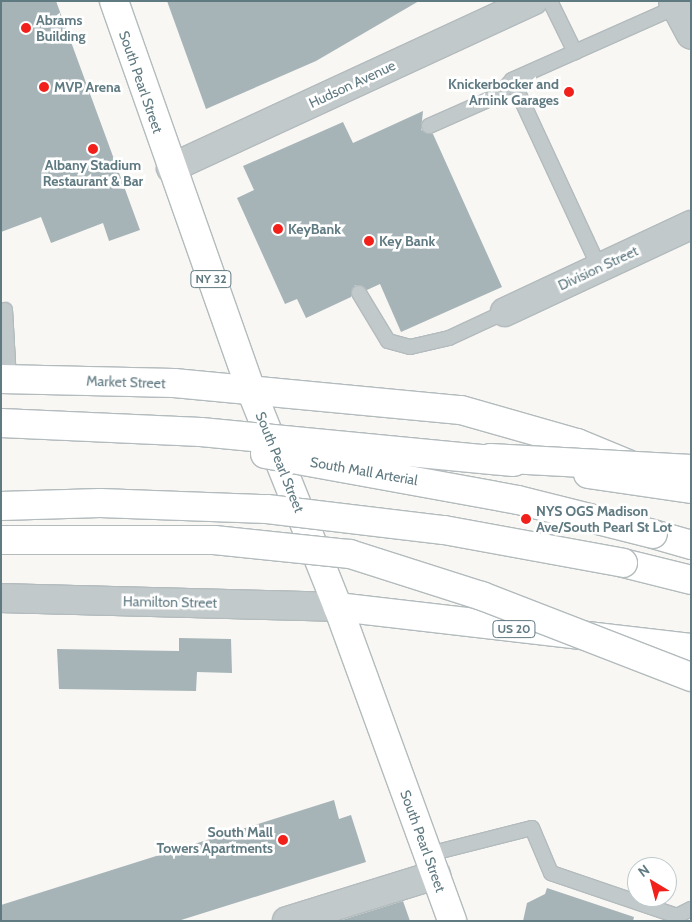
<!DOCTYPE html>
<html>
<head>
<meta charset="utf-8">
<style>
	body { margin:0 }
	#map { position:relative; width:692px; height:922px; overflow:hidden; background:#f8f7f4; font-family:Cabin,sans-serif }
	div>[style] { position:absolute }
	.building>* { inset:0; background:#a6b4b7 }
	.roads { filter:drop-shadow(1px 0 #b3bbbd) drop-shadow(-1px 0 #b3bbbd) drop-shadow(0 1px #b3bbbd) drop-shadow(0 -1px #b3bbbd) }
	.service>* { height:14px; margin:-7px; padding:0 7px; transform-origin:7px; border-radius:7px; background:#c2c9cb }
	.minor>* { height:28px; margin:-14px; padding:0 14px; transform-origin:14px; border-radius:14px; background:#c2c9cb }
	.tertiary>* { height:28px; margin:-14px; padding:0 14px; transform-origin:14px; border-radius:14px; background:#c2c9cb }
	.primary>* { height:28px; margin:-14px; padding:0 14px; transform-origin:14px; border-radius:14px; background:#fff }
	.bridges { filter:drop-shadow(1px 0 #b3bbbd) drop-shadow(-1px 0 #b3bbbd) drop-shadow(0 1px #b3bbbd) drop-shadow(0 -1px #b3bbbd) }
	.primary-bridge>* { height:28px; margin:-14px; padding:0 14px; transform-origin:14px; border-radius:14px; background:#fff }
	.motorway-bridge>* { height:28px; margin:-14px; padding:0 14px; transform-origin:14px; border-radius:14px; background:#fff }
	.dots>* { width:14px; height:14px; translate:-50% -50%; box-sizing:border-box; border:2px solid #fff; border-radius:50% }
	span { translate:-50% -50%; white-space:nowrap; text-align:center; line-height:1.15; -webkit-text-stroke:5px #fff; paint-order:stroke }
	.shield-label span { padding:1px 4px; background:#fff; border:1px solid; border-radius:4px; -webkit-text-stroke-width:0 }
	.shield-label { font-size:12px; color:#607a82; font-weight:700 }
	.poi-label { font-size:14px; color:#607a82; font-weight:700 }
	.left { translate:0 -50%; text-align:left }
	.right { translate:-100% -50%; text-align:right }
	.street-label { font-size:14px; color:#607a82 }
	.frame { position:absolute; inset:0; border:2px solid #607a82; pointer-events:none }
	.north { position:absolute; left:627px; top:857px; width:50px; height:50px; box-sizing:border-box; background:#fff; border:1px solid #bfcacd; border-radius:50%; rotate:323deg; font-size:14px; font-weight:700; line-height:20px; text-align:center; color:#607a82 }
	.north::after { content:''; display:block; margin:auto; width:18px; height:22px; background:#f1201b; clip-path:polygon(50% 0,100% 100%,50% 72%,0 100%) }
</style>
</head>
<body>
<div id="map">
	<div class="building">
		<div style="clip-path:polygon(1px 1px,56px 1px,140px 230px,109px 241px,103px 223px,51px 243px,41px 217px,1px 232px)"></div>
		<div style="clip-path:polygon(167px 1px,419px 1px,316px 61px,206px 109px)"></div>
		<div style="clip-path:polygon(423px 111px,421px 130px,433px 134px,502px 287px,401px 332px,380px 284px,367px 290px,355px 285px,351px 297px,306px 318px,297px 299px,285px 304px,237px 198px,254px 190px,243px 166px,343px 122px,353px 143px)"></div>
		<div style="clip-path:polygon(179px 638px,231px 639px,232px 673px,197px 672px,196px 691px,59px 689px,57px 649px,179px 651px)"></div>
		<div style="clip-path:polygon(334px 800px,339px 819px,351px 815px,366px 862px,178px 921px,1px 921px,1px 905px)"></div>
		<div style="clip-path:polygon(547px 888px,634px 917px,633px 921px,523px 921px,527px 903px,545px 894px)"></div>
		<div style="clip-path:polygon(403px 901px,410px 921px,342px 921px,342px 920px)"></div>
	</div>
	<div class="roads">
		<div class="service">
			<div style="left:550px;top:1px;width:57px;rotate:63.9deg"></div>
			<div style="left:429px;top:126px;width:77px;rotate:-23.9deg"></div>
			<div style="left:499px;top:95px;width:20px;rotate:-49deg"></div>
			<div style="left:599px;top:267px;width:206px;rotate:-114.9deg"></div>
			<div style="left:512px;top:80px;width:180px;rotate:-24deg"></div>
			<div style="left:359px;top:293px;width:56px;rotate:58.9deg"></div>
			<div style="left:388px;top:341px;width:23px;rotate:15deg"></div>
			<div style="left:410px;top:347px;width:40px;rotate:-13deg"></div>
			<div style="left:449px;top:338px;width:62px;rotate:-24.9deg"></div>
			<div style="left:5px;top:310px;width:69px;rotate:86.7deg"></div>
			<div style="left:429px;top:854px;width:106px;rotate:-14.2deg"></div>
			<div style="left:532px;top:828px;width:49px;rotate:67.1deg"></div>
			<div style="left:551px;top:873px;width:133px;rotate:18.8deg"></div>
			<div style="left:677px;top:916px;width:16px;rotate:-27deg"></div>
		</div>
		<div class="minor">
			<div style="left:673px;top:1px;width:38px;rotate:62deg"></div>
			<div style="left:505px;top:312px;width:205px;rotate:-25.1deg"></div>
			<div style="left:1px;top:598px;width:337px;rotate:1.5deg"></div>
			<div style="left:287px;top:921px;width:156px;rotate:-17.2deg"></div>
		</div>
		<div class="tertiary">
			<div style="left:171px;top:168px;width:399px;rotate:-24.8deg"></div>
		</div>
		<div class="primary">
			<div style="left:114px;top:1px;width:412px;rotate:70.6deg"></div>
			<div style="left:251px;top:390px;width:234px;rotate:68.2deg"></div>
			<div style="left:338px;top:607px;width:334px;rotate:70deg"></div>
			<div style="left:1px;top:379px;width:173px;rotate:1.3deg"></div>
			<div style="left:174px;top:383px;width:288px;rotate:5.4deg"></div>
			<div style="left:461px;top:410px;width:121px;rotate:15.9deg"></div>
			<div style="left:577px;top:443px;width:55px;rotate:22.4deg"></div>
			<div style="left:653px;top:534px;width:40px;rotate:16deg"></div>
			<div style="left:623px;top:563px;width:70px;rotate:14deg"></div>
			<div style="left:338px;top:607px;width:355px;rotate:6.6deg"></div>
		</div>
	</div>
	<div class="bridges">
		<div class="primary-bridge">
			<div style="left:1px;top:423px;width:200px;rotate:2.6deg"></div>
			<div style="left:201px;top:432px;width:314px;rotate:5.5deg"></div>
			<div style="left:265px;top:454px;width:257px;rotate:10.3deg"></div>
			<div style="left:518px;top:500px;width:139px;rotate:14.1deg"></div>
			<div style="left:588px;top:474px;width:104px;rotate:8.3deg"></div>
			<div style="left:1px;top:506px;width:99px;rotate:-1.7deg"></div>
			<div style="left:100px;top:503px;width:167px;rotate:2.1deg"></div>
			<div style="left:267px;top:509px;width:178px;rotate:6.8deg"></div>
			<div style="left:444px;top:530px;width:182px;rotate:10.4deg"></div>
			<div style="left:1px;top:540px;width:213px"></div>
			<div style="left:214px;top:540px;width:137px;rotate:5.9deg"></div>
			<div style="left:350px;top:554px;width:139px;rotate:17.7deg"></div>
			<div style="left:482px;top:596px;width:224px;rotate:21.2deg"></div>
		</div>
		<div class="motorway-bridge">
			<div style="left:490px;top:458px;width:201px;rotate:3.1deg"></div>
		</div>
	</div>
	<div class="dots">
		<div style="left:26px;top:28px;background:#f1201b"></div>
		<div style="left:44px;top:87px;background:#f1201b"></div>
		<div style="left:569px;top:92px;background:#f1201b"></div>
		<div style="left:93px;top:149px;background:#f1201b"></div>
		<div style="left:278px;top:229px;background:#f1201b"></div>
		<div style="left:369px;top:241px;background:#f1201b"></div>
		<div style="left:526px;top:519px;background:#f1201b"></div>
		<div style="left:283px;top:840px;background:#f1201b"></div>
	</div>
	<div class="shield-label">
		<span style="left:211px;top:279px">NY 32</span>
		<span style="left:514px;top:629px">US 20</span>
	</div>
	<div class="poi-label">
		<span class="left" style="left:36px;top:28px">Abrams<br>Building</span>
		<span class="right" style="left:559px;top:92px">Knickerbocker and<br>Arnink Garages</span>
		<span class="left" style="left:54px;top:87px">MVP Arena</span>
		<span style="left:93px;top:173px">Albany Stadium<br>Restaurant &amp; Bar</span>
		<span class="left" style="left:288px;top:229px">KeyBank</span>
		<span class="left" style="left:379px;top:241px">Key Bank</span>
		<span class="left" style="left:536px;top:519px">NYS OGS Madison<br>Ave/South Pearl St Lot</span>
		<span class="right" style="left:273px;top:840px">South Mall<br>Towers Apartments</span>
	</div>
	<div class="street-label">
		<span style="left:141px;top:82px;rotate:71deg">South Pearl Street</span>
		<span style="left:352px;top:84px;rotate:-25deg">Hudson Avenue</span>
		<span style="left:598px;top:268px;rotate:-25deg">Division Street</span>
		<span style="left:126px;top:382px;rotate:2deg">Market Street</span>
		<span style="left:280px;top:462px;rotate:68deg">South Pearl Street</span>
		<span style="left:364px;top:471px;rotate:10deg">South Mall Arterial</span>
		<span style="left:170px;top:602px;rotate:1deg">Hamilton Street</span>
		<span style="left:423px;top:841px;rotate:70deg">South Pearl Street</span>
	</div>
	<div class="frame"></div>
	<div class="north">N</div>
</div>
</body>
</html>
